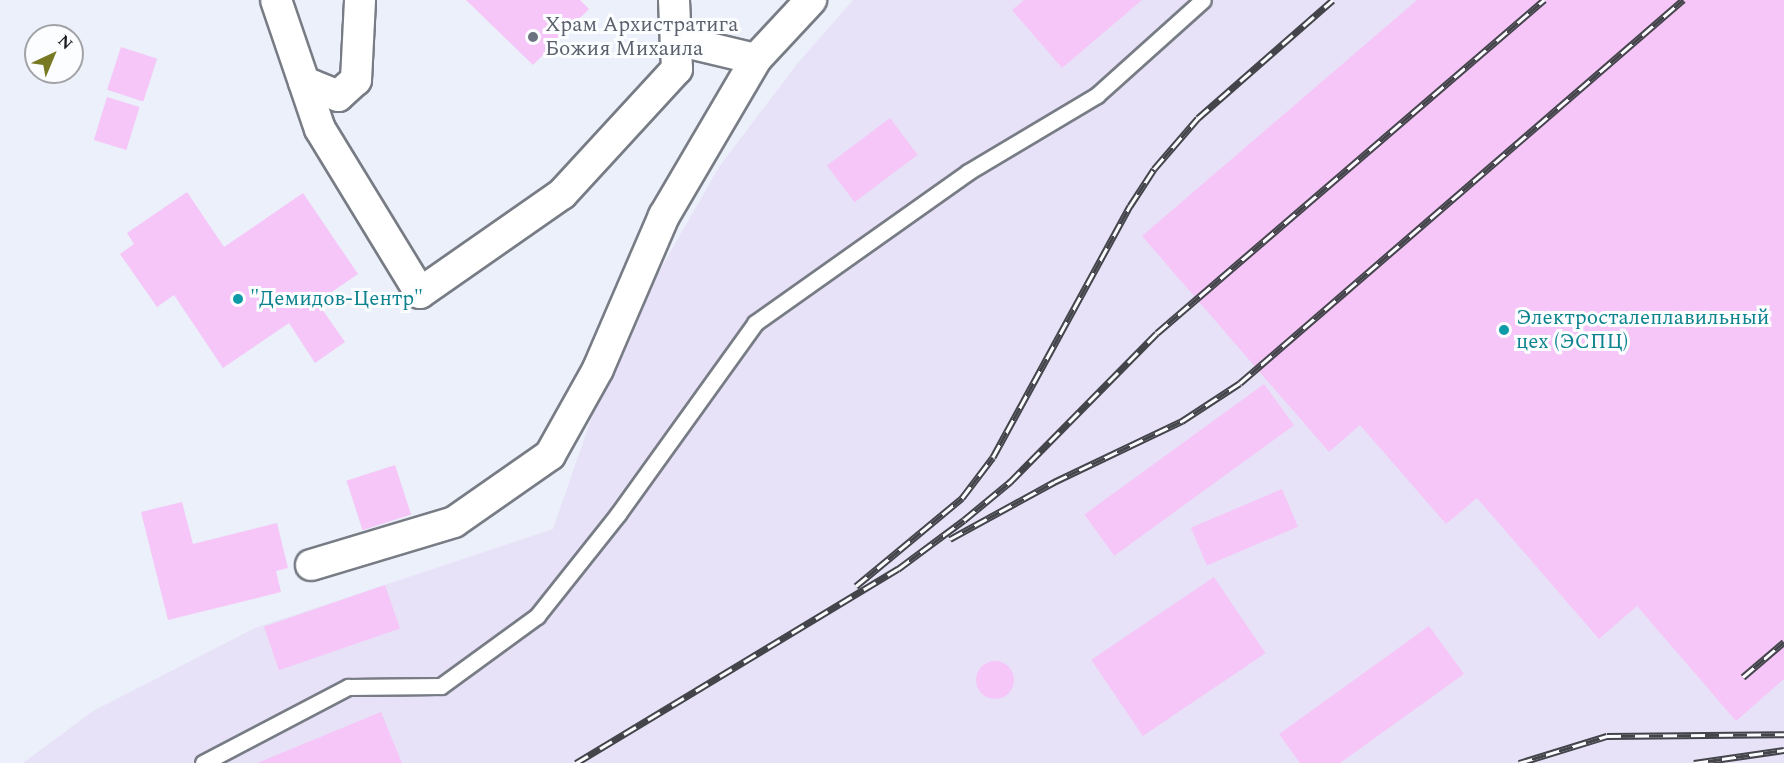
<!DOCTYPE html>
<html>
<head>
<meta charset="utf-8">
<style>
	body { margin:0 }
	#map { position:relative; width:1784px; height:763px; overflow:hidden; background:#ebf0fa; font-family:Spectral,serif }
	div>[style] { position:absolute }
	.industrial>* { inset:0; background:#e8e2f8 }
	.building>* { inset:0; background:#f5c6f7; transform-origin:0 0 }
	.round { border-radius:50% }
	.roads { filter:drop-shadow(2px 0 #777c85) drop-shadow(-2px 0 #777c85) drop-shadow(0 2px #777c85) drop-shadow(0 -2px #777c85) }
	.lane>* { height:15px; margin:-7.5px; padding:0 7.5px; transform-origin:7.5px; border-radius:7.5px; background:#fff }
	.street>* { height:30px; margin:-15px; padding:0 15px; transform-origin:15px; border-radius:15px; background:#fff }
	.rail>* { height:7px; margin-top:-3.5px; transform-origin:0; background:repeating-linear-gradient(90deg,#fcfdff 0 14px,#43454b 0 28px); box-sizing:border-box; border-block:2px solid #43454b }
	.dots>* { width:16px; height:16px; translate:-50% -50%; box-sizing:border-box; border:3px solid #fcfdff; border-radius:50% }
	span { translate:-50% -50%; white-space:nowrap; text-align:center; line-height:1.15; -webkit-text-stroke:6px #fcfdff; paint-order:stroke }
	.worship-label { font-size:21px; color:#5b616d }
	.left { translate:0 -50%; text-align:left }
	.culture-label { font-size:21px; color:#0d838f }
	.north { position:absolute; left:24px; top:24px; width:60px; height:60px; box-sizing:border-box; background:#fcfdff; border:2px solid #a1a2a5; border-radius:50%; rotate:44deg; font-size:16px; font-weight:700; line-height:24px; text-align:center; color:#181a1e }
	.north::after { content:''; display:block; margin:auto; width:21px; height:27px; background:#787a23; clip-path:polygon(50% 0,100% 100%,50% 72%,0 100%) }
</style>
</head>
<body>
<div id="map">
	<div class="industrial">
		<div style="clip-path:polygon(853px 0,1784px 0,1784px 763px,23px 763px,93px 711px,255px 628px,553px 529px,616px 347px,719px 167px,797px 64px)"></div>
	</div>
	<div class="building">
		<div style="clip-path:polygon(466px 0,580px 0,589px 9px,533px 65px)"></div>
		<div style="clip-path:polygon(1024px 0,1142px 0,1062px 68px,1012px 10px)"></div>
		<div style="clip-path:polygon(1417px 0,1784px 0,1784px 679px,1736px 721px,1637px 606px,1599px 639px,1477px 498px,1446px 524px,1360px 425px,1329px 452px,1142px 236px)"></div>
		<div style="left:121px;top:47px;width:38px;height:45px;rotate:18deg"></div>
		<div style="left:107px;top:97px;width:34px;height:45px;rotate:17deg"></div>
		<div style="left:890px;top:118px;width:46px;height:79px;rotate:53deg"></div>
		<div style="clip-path:polygon(187px 192px,224px 247px,303px 193px,358px 274px,317px 302px,345px 342px,315px 363px,289px 323px,223px 368px,174px 295px,157px 307px,120px 254px,134px 244px,127px 233px)"></div>
		<div style="left:1264px;top:384px;width:51px;height:222px;rotate:54deg"></div>
		<div style="left:395px;top:465px;width:52px;height:51px;rotate:72deg"></div>
		<div style="left:1282px;top:489px;width:41px;height:99px;rotate:67deg"></div>
		<div style="clip-path:polygon(182px 502px,193px 544px,277px 523px,288px 568px,276px 571px,281px 592px,168px 620px,141px 512px)"></div>
		<div style="left:1214px;top:577px;width:92px;height:148px;rotate:56deg"></div>
		<div style="left:385px;top:585px;width:46px;height:128px;rotate:71deg"></div>
		<div style="clip-path:polygon(1429px 626px,1464px 674px,1340px 763px,1300px 763px,1279px 734px)"></div>
		<div class="round" style="left:976px;top:661px;width:38px;height:38px"></div>
		<div style="clip-path:polygon(381px 712px,402px 763px,257px 763px)"></div>
	</div>
	<div class="roads">
		<div class="lane">
			<div style="left:203px;top:763px;width:164px;rotate:-27.7deg"></div>
			<div style="left:348px;top:687px;width:93px;rotate:-0.6deg"></div>
			<div style="left:441px;top:686px;width:119px;rotate:-36.1deg"></div>
			<div style="left:537px;top:616px;width:130px;rotate:-51.5deg"></div>
			<div style="left:618px;top:514px;width:235px;rotate:-54.3deg"></div>
			<div style="left:755px;top:323px;width:261px;rotate:-35.3deg"></div>
			<div style="left:968px;top:172px;width:150px;rotate:-30.8deg"></div>
			<div style="left:1097px;top:95px;width:142px;rotate:-41.9deg"></div>
		</div>
		<div class="street">
			<div style="left:276px;top:0;width:136px;rotate:71.2deg"></div>
			<div style="left:320px;top:129px;width:192px;rotate:58.6deg"></div>
			<div style="left:420px;top:293px;width:173px;rotate:-34.9deg"></div>
			<div style="left:562px;top:194px;width:170px;rotate:-47.4deg"></div>
			<div style="left:677px;top:69px;width:69px;rotate:-92.5deg"></div>
			<div style="left:676px;top:40px;width:82px;rotate:13.4deg"></div>
			<div style="left:304px;top:82px;width:37px;rotate:22deg"></div>
			<div style="left:338px;top:96px;width:24px;rotate:-42deg"></div>
			<div style="left:356px;top:80px;width:80px;rotate:-87.1deg"></div>
			<div style="left:311px;top:565px;width:149px;rotate:-16.7deg"></div>
			<div style="left:454px;top:522px;width:117px;rotate:-34.9deg"></div>
			<div style="left:550px;top:455px;width:98px;rotate:-60.8deg"></div>
			<div style="left:598px;top:369px;width:167px;rotate:-66.7deg"></div>
			<div style="left:664px;top:216px;width:182px;rotate:-59.6deg"></div>
			<div style="left:756px;top:59px;width:81px;rotate:-47deg"></div>
		</div>
	</div>
	<div class="rail">
		<div style="left:950px;top:539px;width:119px;rotate:-28.7deg"></div>
		<div style="left:1054px;top:482px;width:142px;rotate:-25.5deg"></div>
		<div style="left:1182px;top:421px;width:69px;rotate:-33.2deg"></div>
		<div style="left:1240px;top:383px;width:586px;rotate:-40.85deg"></div>
		<div style="left:856px;top:586px;width:138px;rotate:-39.7deg"></div>
		<div style="left:962px;top:498px;width:51px;rotate:-52.9deg"></div>
		<div style="left:993px;top:457px;width:286px;rotate:-61.4deg"></div>
		<div style="left:1130px;top:206px;width:44px;rotate:-57deg"></div>
		<div style="left:1154px;top:169px;width:67px;rotate:-49.2deg"></div>
		<div style="left:1198px;top:118px;width:179px;rotate:-41.2deg"></div>
		<div style="left:1743px;top:677px;width:54px;rotate:-40.5deg"></div>
		<div style="left:576px;top:763px;width:376px;rotate:-31.1deg"></div>
		<div style="left:898px;top:569px;width:82px;rotate:-36.6deg"></div>
		<div style="left:964px;top:520px;width:60px;rotate:-39.6deg"></div>
		<div style="left:1010px;top:482px;width:209px;rotate:-45.4deg"></div>
		<div style="left:1157px;top:333px;width:511px;rotate:-40.71deg"></div>
		<div style="left:1519px;top:763px;width:92px;rotate:-17.1deg"></div>
		<div style="left:1607px;top:736px;width:177px;rotate:-0.6deg"></div>
		<div style="left:1694px;top:763px;width:91px;rotate:-8.2deg"></div>
	</div>
	<div class="dots">
		<div style="left:533px;top:37px;background:#6b7280"></div>
		<div style="left:238px;top:299px;background:#0f9aa8"></div>
		<div style="left:1504px;top:330px;background:#0f9aa8"></div>
	</div>
	<div class="worship-label">
		<span class="left" style="left:545px;top:37px">Храм Архистратига<br>Божия Михаила</span>
	</div>
	<div class="culture-label">
		<span class="left" style="left:250px;top:299px">"Демидов-Центр"</span>
		<span class="left" style="left:1516px;top:330px">Электросталеплавильный<br>цех (ЭСПЦ)</span>
	</div>
	<div class="north">N</div>
</div>
</body>
</html>
